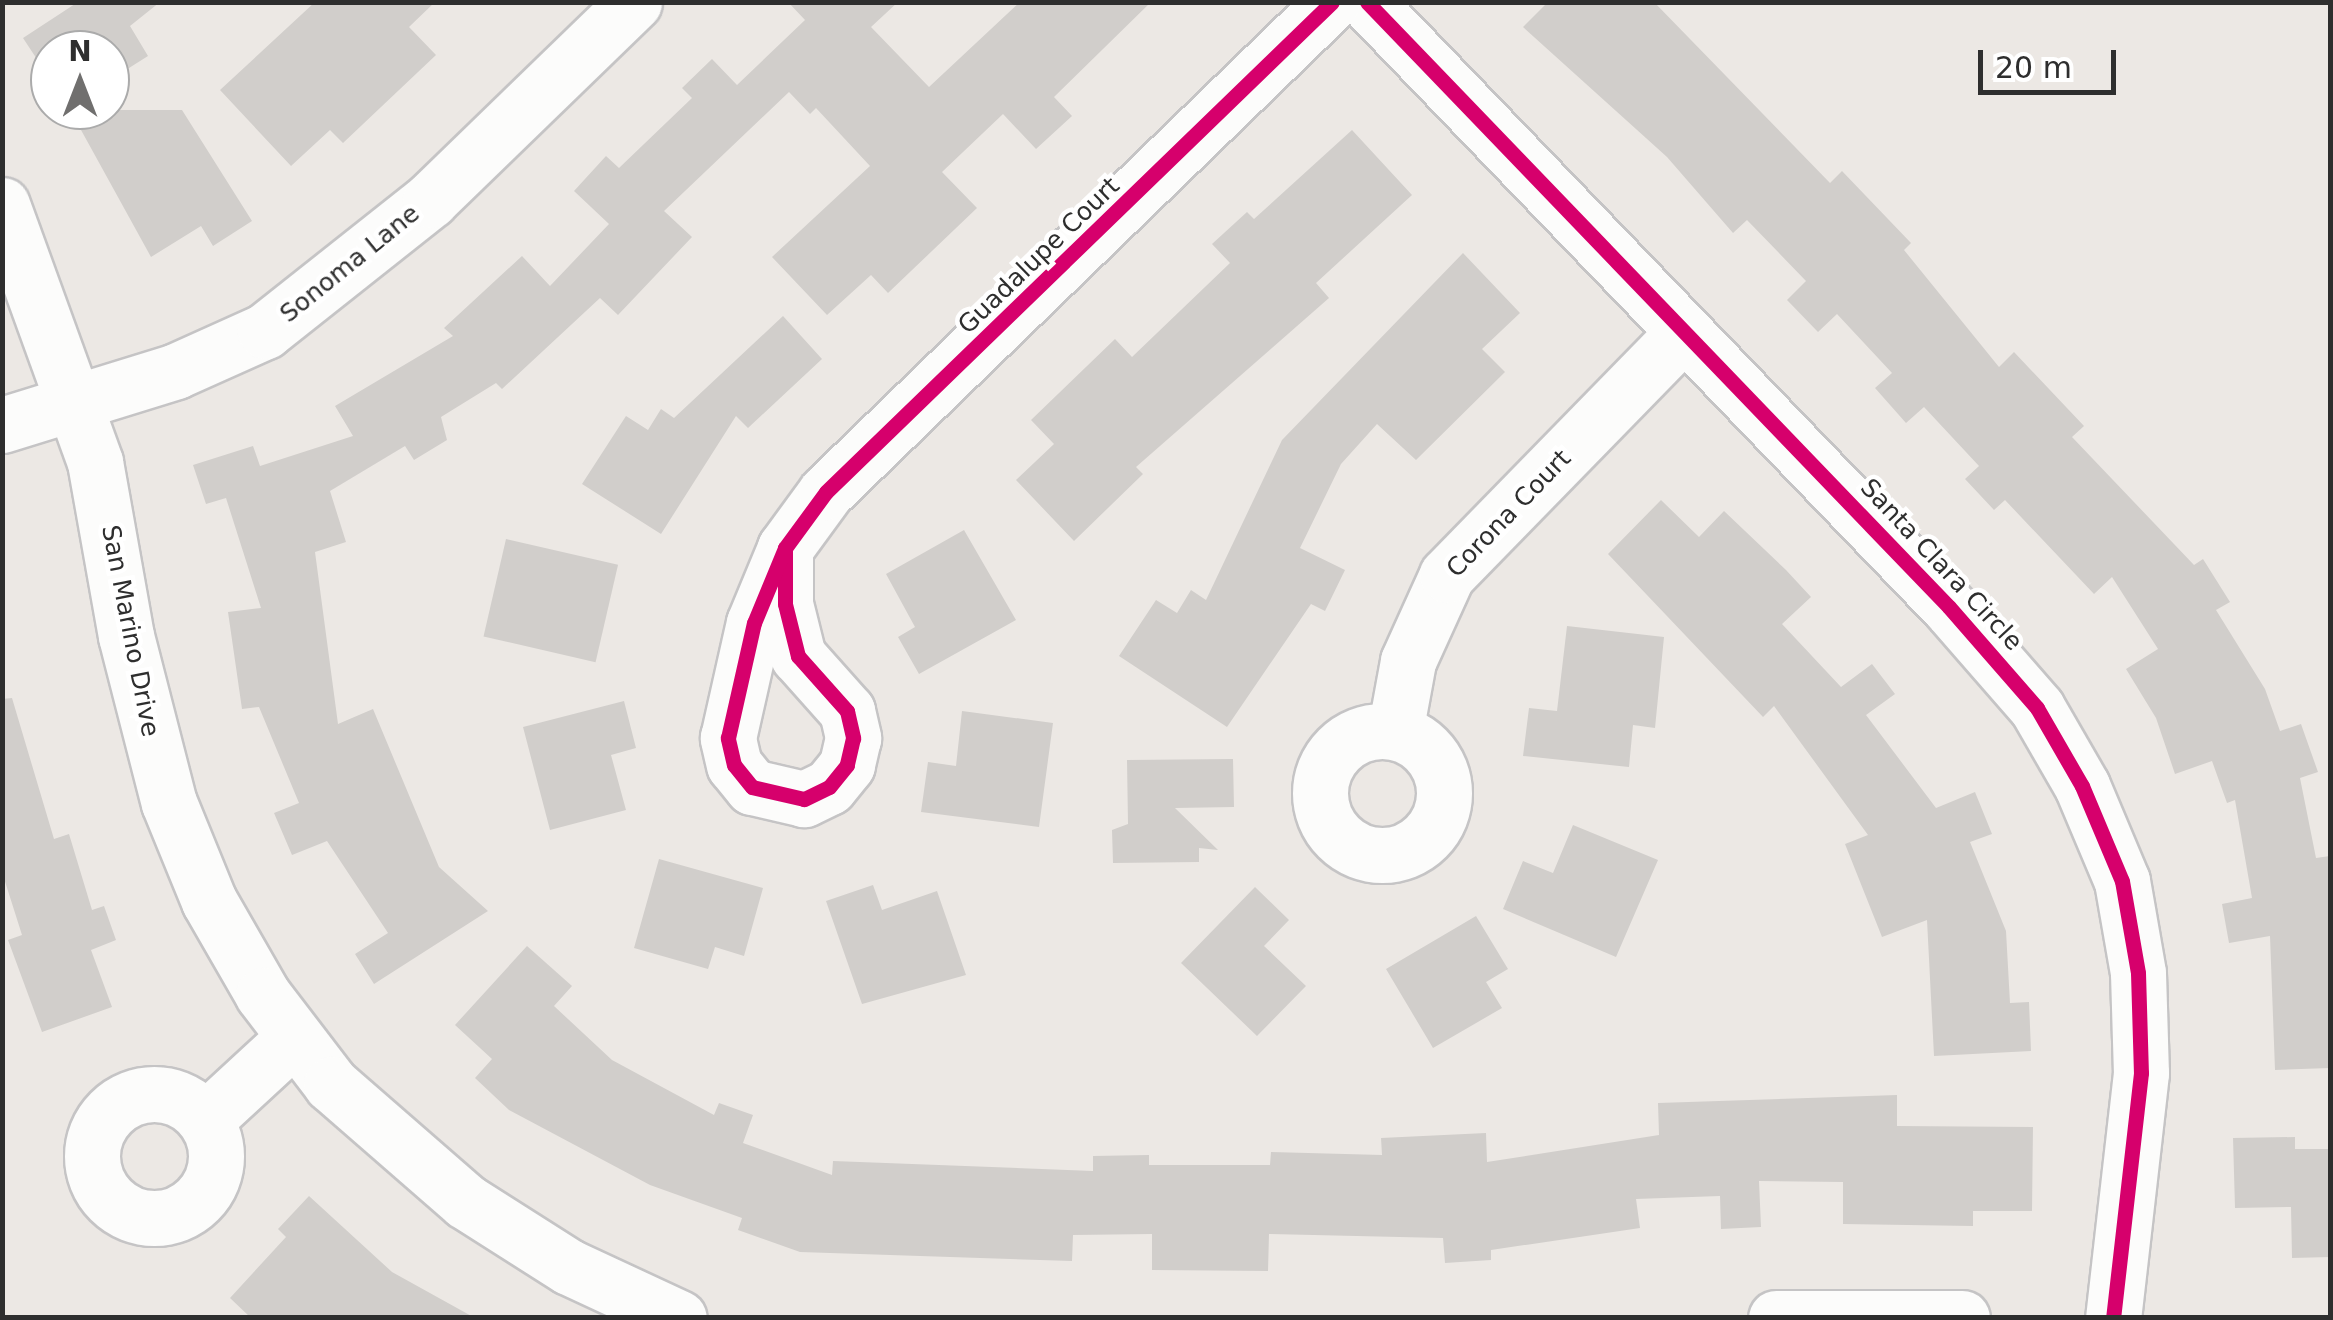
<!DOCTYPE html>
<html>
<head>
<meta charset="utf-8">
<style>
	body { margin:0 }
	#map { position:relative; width:2333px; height:1320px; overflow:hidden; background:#ece8e4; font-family:"DejaVu Sans",sans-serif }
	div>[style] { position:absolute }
	.building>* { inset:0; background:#d1cecb; transform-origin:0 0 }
	.roads { filter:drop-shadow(2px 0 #c5c4c5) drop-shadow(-2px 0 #c5c4c5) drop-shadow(0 2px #c5c4c5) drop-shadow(0 -2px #c5c4c5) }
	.minor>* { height:55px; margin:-27.5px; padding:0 27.5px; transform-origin:27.5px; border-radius:27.5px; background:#fcfcfb }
	.minor>.ring { margin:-27.5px; padding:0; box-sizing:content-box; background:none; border:55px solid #fcfcfb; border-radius:50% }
	.cycleway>* { height:15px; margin:-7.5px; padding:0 7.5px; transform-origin:7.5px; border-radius:7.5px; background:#d6006c }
	span { translate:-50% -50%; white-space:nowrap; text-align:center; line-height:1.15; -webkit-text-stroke:9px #fff; paint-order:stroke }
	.street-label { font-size:25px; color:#2e2e2e }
	.frame { position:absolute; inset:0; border:5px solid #2e2e2e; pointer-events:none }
	.north { position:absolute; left:30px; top:30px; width:100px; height:100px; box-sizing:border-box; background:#fff; border:2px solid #ababab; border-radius:50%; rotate:0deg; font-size:28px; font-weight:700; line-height:40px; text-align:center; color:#2e2e2e }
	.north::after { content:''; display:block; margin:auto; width:35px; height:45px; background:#706f6e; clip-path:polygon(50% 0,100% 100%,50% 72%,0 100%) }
	.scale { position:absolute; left:1978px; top:50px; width:138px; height:45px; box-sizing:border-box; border:5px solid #2e2e2e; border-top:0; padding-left:12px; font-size:30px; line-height:35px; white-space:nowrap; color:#2e2e2e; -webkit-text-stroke:8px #fff; paint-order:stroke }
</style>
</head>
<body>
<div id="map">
	<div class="building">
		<div style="clip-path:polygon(78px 2px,160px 2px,130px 26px,148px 56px,110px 80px,110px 50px,50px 50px,50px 79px,23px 38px)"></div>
		<div style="clip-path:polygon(315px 2px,435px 2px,409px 27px,436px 55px,343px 143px,330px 130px,291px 166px,220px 90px)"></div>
		<div style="clip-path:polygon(788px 2px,898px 2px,871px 27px,929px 87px,1020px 2px,1151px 2px,1054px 97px,1072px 116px,1036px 149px,1003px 114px,942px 172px,977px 208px,888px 293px,871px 275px,827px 315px,772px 257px,870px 166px,816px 108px,810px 114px,789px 92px,664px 211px,692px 237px,618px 315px,600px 298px,502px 389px,496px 383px,441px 417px,447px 440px,414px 460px,405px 446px,330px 491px,346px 542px,315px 552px,338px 724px,373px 709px,439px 867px,488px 911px,374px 984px,355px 954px,388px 933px,327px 841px,292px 855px,274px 813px,299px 803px,259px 707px,242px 709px,228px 612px,261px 608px,226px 498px,206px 504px,193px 465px,253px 446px,260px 466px,353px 436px,335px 406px,453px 336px,444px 328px,522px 256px,550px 286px,609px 224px,574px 191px,606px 156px,619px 168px,692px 98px,682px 88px,712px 59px,737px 85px,805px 20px)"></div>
		<div style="clip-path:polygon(1548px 2px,1654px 2px,1830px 183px,1842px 171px,1911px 243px,1904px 250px,1999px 367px,2014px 352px,2084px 426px,2072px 437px,2194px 565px,2203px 559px,2230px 602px,2216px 610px,2265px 689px,2280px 731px,2301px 724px,2318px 772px,2300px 778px,2316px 858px,2330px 856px,2330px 1068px,2275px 1070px,2270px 936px,2229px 943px,2222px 904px,2252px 898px,2235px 800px,2227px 803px,2212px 761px,2175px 774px,2156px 718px,2126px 669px,2158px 649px,2112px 577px,2094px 594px,2005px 500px,1994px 510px,1965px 479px,1979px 466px,1924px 407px,1906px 423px,1875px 388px,1892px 373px,1837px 314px,1818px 332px,1787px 300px,1806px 281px,1747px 220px,1733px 233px,1667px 157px,1523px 27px)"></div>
		<div style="clip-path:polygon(70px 110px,182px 110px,252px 221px,213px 246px,201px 226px,151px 257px)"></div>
		<div style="clip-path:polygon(1352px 130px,1412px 195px,1316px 283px,1329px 298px,1136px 467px,1143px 474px,1074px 541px,1016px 480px,1054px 444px,1031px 420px,1115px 339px,1132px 357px,1230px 263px,1212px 244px,1247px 212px,1254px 219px)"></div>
		<div style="clip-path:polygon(1463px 253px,1520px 313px,1482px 349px,1505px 372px,1416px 460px,1377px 424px,1341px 464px,1300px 548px,1345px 570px,1325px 611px,1311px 604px,1227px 727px,1119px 656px,1156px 600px,1177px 613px,1191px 590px,1206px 600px,1282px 440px)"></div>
		<div style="clip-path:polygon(783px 316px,822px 359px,748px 428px,736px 416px,661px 534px,582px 484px,626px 416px,648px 430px,661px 409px,674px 418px)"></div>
		<div style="clip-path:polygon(1661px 500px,1699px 537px,1724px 511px,1786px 570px,1811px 597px,1782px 624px,1841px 687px,1872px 664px,1895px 694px,1866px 715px,1936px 808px,1975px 792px,1992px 834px,1970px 842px,2006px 931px,2010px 1003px,2029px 1002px,2031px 1051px,1934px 1056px,1927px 920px,1882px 937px,1845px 844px,1868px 835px,1774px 706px,1763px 717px,1608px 554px)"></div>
		<div style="clip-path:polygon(964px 530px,1016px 620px,919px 674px,898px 637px,915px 627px,886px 574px)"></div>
		<div style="left:506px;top:539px;width:115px;height:100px;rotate:13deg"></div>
		<div style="clip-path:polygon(1567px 626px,1664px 637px,1655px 728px,1633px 725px,1629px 767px,1523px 756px,1529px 708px,1557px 711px)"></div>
		<div style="clip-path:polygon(12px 698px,54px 839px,69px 834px,92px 910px,104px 906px,116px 940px,91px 950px,112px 1007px,42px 1032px,8px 940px,22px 935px,2px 872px,2px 699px)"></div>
		<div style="clip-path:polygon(624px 701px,636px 748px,611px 755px,626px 810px,550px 830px,523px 727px)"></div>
		<div style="clip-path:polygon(962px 711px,1053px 723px,1039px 827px,921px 812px,928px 762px,956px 766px)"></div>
		<div style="clip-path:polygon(1233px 759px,1234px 807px,1175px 808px,1218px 850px,1199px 848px,1199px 862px,1113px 863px,1112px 830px,1128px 824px,1127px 760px)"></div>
		<div style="clip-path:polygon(1573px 825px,1658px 860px,1616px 957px,1503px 909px,1523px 861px,1553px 873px)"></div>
		<div style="clip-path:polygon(659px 859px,763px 888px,744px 956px,715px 947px,708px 969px,634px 948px)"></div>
		<div style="clip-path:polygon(873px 885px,882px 910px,937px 891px,966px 975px,862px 1004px,826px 901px)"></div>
		<div style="clip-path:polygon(1255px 887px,1289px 920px,1264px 946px,1306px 986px,1257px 1036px,1181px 963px)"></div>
		<div style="clip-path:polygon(1476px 916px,1508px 969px,1486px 982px,1502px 1008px,1433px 1048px,1386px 969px)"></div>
		<div style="clip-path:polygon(527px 946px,572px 986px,554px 1006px,612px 1060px,714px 1115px,719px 1103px,753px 1115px,743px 1143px,832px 1175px,833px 1161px,1093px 1171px,1093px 1156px,1149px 1155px,1149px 1165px,1270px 1165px,1271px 1152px,1382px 1155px,1381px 1138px,1486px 1133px,1487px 1162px,1659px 1135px,1658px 1103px,1897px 1095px,1897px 1126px,2033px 1127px,2032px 1211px,1973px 1211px,1973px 1226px,1843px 1224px,1843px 1182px,1759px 1181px,1761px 1227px,1721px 1229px,1720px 1196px,1636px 1199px,1640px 1228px,1491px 1250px,1491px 1260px,1445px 1263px,1443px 1238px,1269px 1234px,1268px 1271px,1152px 1270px,1152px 1234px,1073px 1235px,1072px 1261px,800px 1252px,738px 1230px,742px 1218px,650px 1185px,509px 1110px,475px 1078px,492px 1059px,455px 1025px)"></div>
		<div style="clip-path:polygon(2295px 1137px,2295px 1149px,2330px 1149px,2330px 1257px,2292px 1258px,2291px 1207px,2235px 1208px,2233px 1138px)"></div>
		<div style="clip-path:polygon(309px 1196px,392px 1272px,475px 1318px,251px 1318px,230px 1298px,286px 1237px,278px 1229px)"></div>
	</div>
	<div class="roads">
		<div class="minor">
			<div style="left:1367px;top:2px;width:839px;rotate:46.11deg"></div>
			<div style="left:1949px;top:607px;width:134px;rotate:48.9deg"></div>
			<div style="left:2037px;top:708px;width:90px;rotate:60deg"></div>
			<div style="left:2082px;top:786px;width:103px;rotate:67.2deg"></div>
			<div style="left:2122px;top:881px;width:93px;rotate:80.1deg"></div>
			<div style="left:2138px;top:973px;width:100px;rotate:88.3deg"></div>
			<div style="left:2141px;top:1073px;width:247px;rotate:96.5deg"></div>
			<div style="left:2px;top:205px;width:273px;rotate:70.1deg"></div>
			<div style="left:95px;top:462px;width:177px;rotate:79.9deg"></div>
			<div style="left:126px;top:636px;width:172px;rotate:75.6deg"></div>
			<div style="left:169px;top:803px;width:106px;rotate:67.8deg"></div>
			<div style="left:209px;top:901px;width:108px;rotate:60.1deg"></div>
			<div style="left:263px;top:995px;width:112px;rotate:52.6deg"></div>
			<div style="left:331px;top:1084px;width:178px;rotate:41.1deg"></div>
			<div style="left:465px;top:1201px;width:123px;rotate:32.4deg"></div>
			<div style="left:569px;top:1267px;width:121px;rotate:24.9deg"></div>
			<div style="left:2px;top:425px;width:182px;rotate:-17.2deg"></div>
			<div style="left:176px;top:371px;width:98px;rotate:-24.2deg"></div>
			<div style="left:265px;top:331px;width:211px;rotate:-38.4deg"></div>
			<div style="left:430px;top:200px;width:284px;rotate:-44.1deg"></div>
			<div style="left:785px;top:548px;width:56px;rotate:90deg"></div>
			<div style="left:785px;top:604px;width:54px;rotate:76deg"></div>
			<div style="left:798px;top:656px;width:74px;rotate:48.3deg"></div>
			<div style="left:847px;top:711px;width:28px;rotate:77deg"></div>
			<div style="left:853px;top:738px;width:28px;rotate:103deg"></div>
			<div style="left:847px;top:765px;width:28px;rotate:129deg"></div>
			<div style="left:829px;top:787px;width:28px;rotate:154deg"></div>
			<div style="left:804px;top:799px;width:53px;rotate:-167deg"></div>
			<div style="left:752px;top:787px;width:28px;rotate:-129deg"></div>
			<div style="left:734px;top:765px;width:28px;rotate:-103deg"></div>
			<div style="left:728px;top:738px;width:118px;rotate:-77.3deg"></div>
			<div style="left:754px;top:623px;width:81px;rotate:-67.5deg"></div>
			<div style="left:785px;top:548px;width:69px;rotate:-53.8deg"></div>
			<div style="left:826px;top:492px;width:704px;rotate:-44.08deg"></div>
			<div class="ring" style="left:1320px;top:731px;width:69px;height:69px"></div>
			<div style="left:1395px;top:732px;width:72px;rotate:-79.6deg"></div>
			<div style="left:1408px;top:661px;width:94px;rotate:-65.6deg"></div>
			<div style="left:1447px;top:575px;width:339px;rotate:-45.7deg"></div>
			<div class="ring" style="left:92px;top:1094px;width:69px;height:69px"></div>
			<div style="left:205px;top:1120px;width:122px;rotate:-42.7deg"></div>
			<div style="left:1776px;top:1318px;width:186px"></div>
		</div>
	</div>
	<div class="cycleway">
		<div style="left:1367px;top:2px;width:839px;rotate:46.11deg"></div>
		<div style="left:1949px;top:607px;width:134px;rotate:48.9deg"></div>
		<div style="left:2037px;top:708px;width:90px;rotate:60deg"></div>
		<div style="left:2082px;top:786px;width:103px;rotate:67.2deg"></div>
		<div style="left:2122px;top:881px;width:93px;rotate:80.1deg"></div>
		<div style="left:2138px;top:973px;width:100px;rotate:88.3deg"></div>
		<div style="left:2141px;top:1073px;width:247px;rotate:96.5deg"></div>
		<div style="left:785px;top:548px;width:56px;rotate:90deg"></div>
		<div style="left:785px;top:604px;width:54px;rotate:76deg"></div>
		<div style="left:798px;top:656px;width:74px;rotate:48.3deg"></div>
		<div style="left:847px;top:711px;width:28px;rotate:77deg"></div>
		<div style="left:853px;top:738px;width:28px;rotate:103deg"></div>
		<div style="left:847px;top:765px;width:28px;rotate:129deg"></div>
		<div style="left:829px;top:787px;width:28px;rotate:154deg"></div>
		<div style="left:804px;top:799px;width:53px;rotate:-167deg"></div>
		<div style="left:752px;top:787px;width:28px;rotate:-129deg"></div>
		<div style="left:734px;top:765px;width:28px;rotate:-103deg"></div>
		<div style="left:728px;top:738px;width:118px;rotate:-77.3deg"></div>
		<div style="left:754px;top:623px;width:81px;rotate:-67.5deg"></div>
		<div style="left:785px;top:548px;width:69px;rotate:-53.8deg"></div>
		<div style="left:826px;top:492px;width:704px;rotate:-44.08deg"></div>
	</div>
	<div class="street-label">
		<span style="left:1039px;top:256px;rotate:-44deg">Guadalupe Court</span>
		<span style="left:350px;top:264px;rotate:-39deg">Sonoma Lane</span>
		<span style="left:1509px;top:514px;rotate:-46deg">Corona Court</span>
		<span style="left:1941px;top:565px;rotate:47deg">Santa Clara Circle</span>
		<span style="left:130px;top:631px;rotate:79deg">San Marino Drive</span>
	</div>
	<div class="frame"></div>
	<div class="north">N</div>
	<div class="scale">20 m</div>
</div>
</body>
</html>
